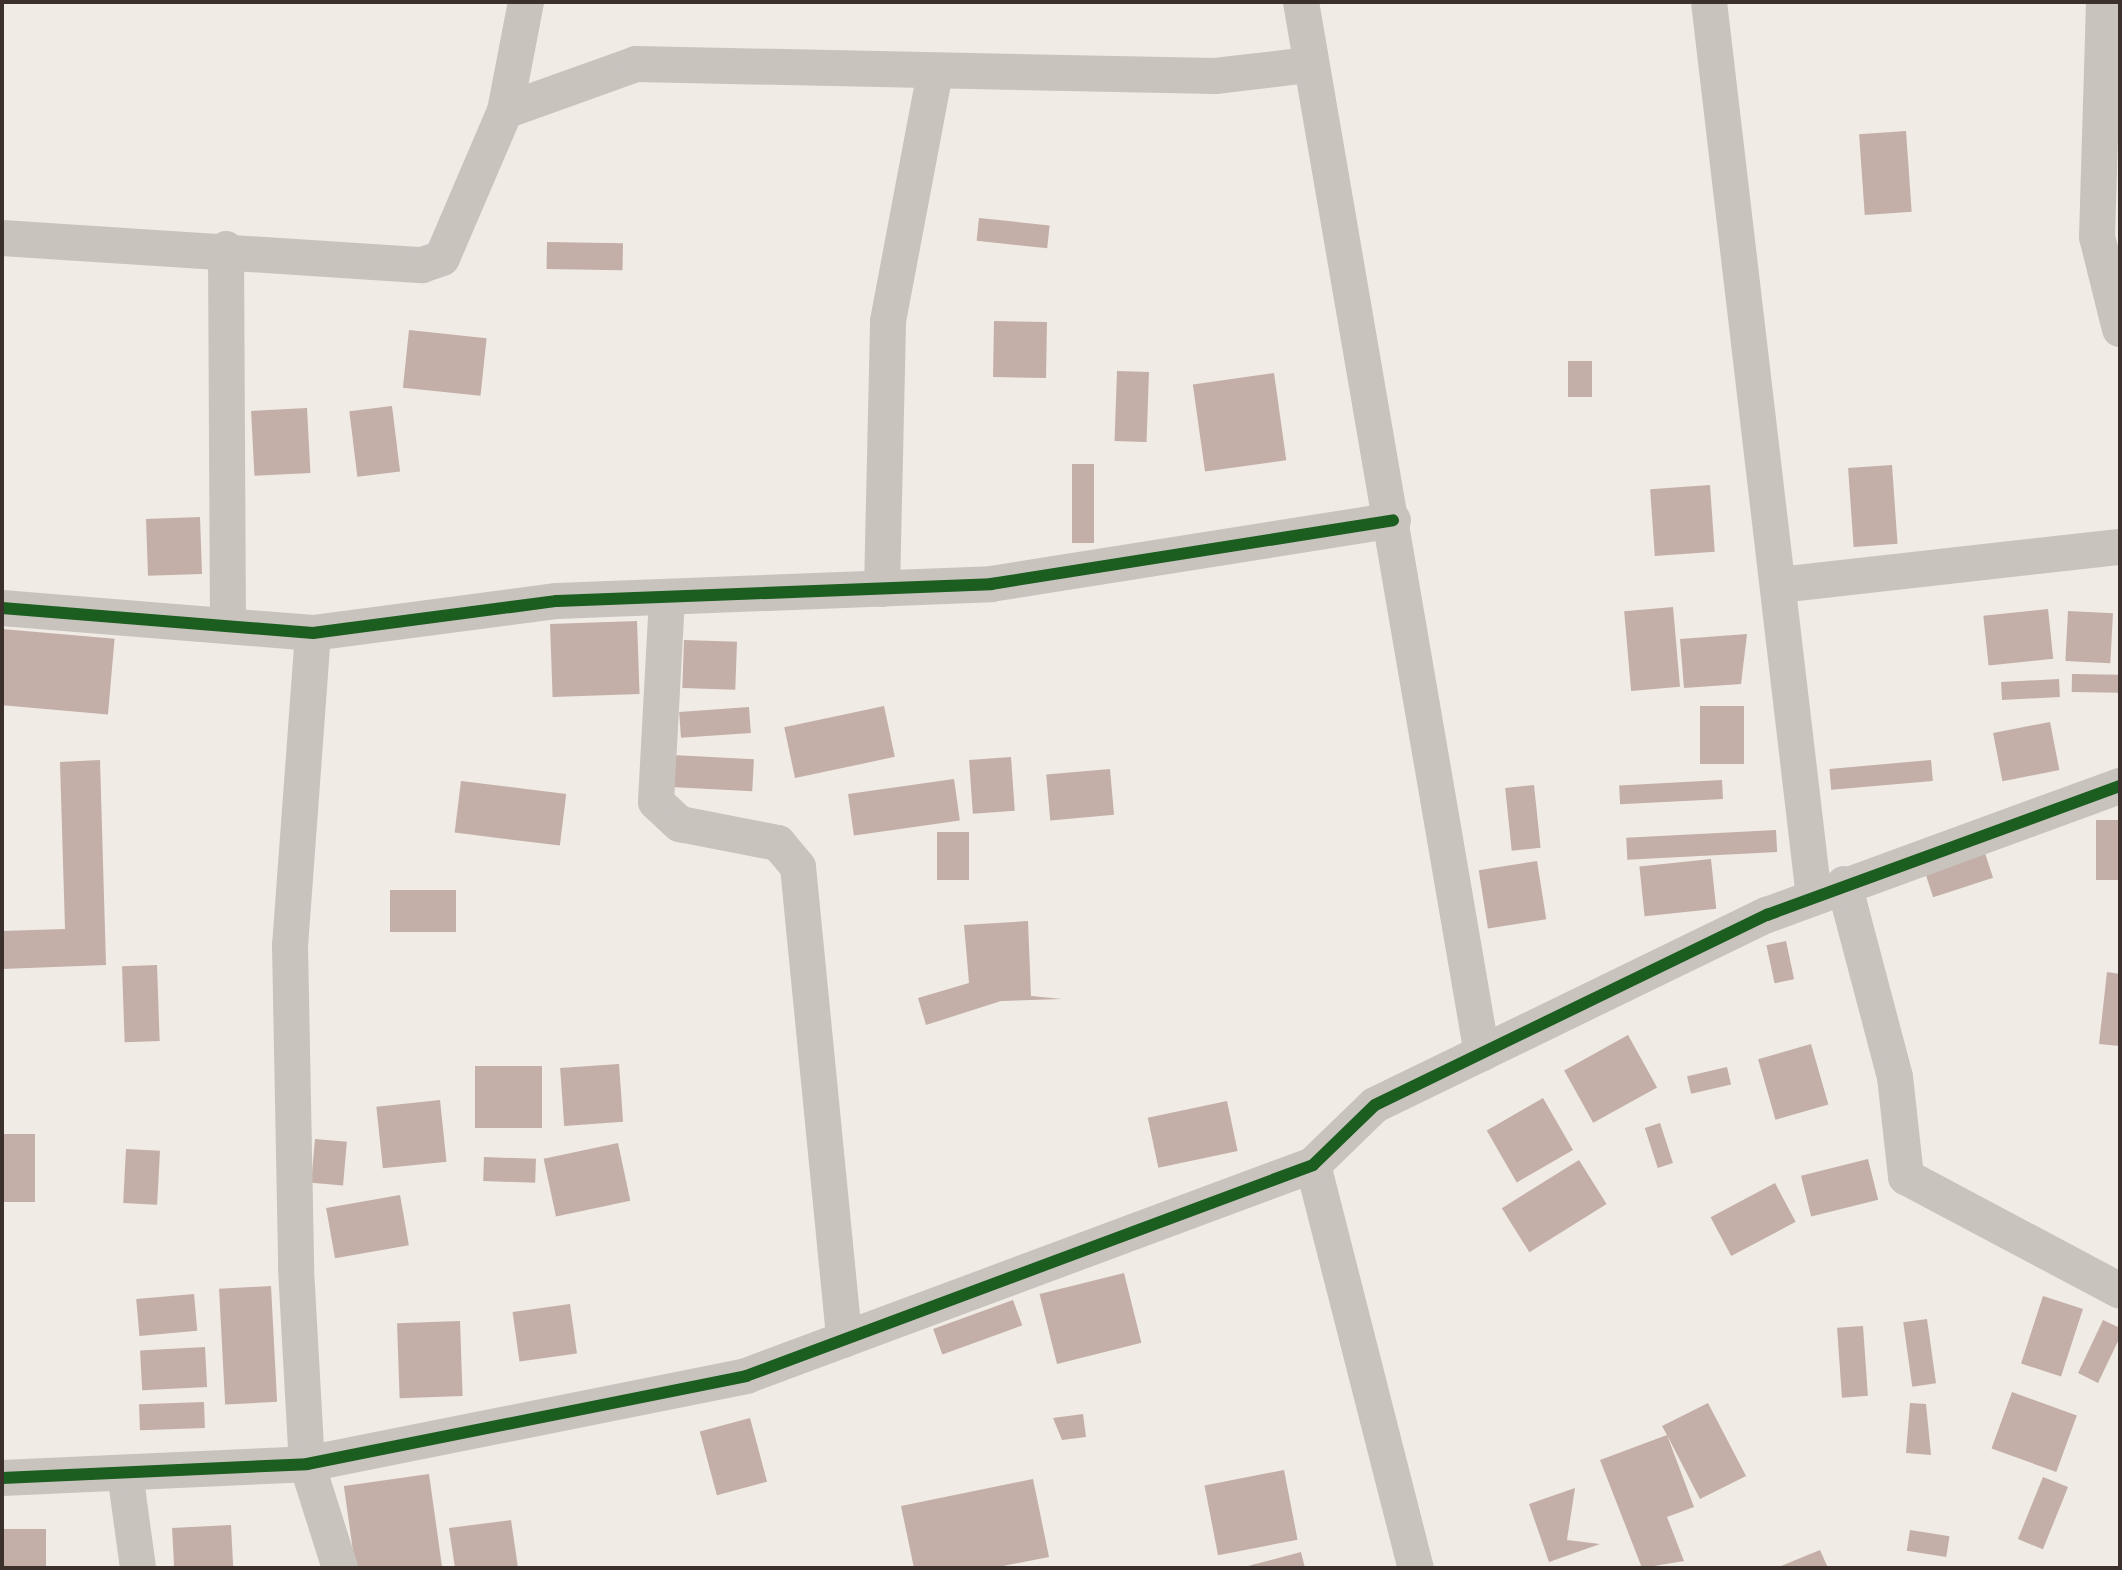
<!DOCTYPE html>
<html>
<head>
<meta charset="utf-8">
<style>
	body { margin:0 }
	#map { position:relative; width:2122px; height:1570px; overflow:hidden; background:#f0ebe5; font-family:"DejaVu Sans",sans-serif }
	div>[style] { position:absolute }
	.building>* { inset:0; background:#c3afa7; transform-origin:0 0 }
	.minor>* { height:36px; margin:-18px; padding:0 18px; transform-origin:18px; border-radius:18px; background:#c9c3be }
	.cycleway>* { height:12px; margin:-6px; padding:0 6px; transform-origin:6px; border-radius:6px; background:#1b5e20 }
	span { translate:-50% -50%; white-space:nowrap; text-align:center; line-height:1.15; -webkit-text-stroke:8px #fbf5ee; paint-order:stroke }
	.frame { position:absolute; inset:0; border:4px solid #3b302b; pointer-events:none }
</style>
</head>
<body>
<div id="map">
	<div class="building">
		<div style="left:1906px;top:131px;width:81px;height:47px;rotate:86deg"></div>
		<div style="left:979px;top:218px;width:71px;height:23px;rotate:6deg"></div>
		<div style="left:547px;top:242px;width:76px;height:27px;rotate:1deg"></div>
		<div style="left:994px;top:321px;width:53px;height:56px;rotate:1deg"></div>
		<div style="left:409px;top:330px;width:78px;height:58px;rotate:6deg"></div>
		<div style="left:1568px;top:361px;width:24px;height:36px"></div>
		<div style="left:1117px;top:371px;width:32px;height:70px;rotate:2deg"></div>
		<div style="left:1274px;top:373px;width:88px;height:82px;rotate:82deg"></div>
		<div style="left:392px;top:406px;width:66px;height:43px;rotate:83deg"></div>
		<div style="left:307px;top:408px;width:65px;height:56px;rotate:87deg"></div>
		<div style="left:1072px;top:464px;width:22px;height:79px"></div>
		<div style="left:1892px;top:465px;width:79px;height:44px;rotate:86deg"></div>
		<div style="left:1710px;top:485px;width:67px;height:60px;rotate:86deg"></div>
		<div style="left:200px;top:517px;width:57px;height:54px;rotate:88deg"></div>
		<div style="left:1673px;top:607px;width:80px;height:49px;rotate:85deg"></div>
		<div style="left:2048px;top:609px;width:50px;height:65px;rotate:84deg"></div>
		<div style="left:2068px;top:611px;width:45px;height:50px;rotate:3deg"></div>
		<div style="left:637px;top:621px;width:73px;height:87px;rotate:88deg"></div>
		<div style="left:2px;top:629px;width:113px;height:76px;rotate:5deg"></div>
		<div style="clip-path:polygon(1747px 634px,1741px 684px,1684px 688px,1680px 639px)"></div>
		<div style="left:684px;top:640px;width:53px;height:48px;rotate:2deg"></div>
		<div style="left:2072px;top:674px;width:48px;height:18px;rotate:1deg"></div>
		<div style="left:2059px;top:679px;width:18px;height:58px;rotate:87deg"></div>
		<div style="left:884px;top:706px;width:52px;height:102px;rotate:78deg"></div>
		<div style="left:1700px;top:706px;width:44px;height:58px"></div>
		<div style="left:749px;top:707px;width:26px;height:70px;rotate:86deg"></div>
		<div style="left:2050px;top:722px;width:49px;height:58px;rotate:79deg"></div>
		<div style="left:673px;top:755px;width:81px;height:32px;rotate:3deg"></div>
		<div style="left:1011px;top:757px;width:54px;height:42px;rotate:86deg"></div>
		<div style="clip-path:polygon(100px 760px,106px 965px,2px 969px,2px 931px,65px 929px,60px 762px)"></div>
		<div style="left:1931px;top:760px;width:21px;height:102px;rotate:85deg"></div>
		<div style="left:1110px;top:769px;width:46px;height:64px;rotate:85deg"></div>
		<div style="left:954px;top:779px;width:42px;height:107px;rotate:82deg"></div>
		<div style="left:1722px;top:780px;width:19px;height:103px;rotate:87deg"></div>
		<div style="left:461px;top:781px;width:106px;height:52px;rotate:7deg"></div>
		<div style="left:1534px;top:785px;width:63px;height:29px;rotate:84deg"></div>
		<div style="left:2096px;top:820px;width:24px;height:60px"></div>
		<div style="left:1776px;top:830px;width:22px;height:150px;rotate:87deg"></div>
		<div style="left:969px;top:832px;width:48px;height:32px;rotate:90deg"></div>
		<div style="left:1985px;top:853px;width:26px;height:63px;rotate:72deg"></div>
		<div style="left:1711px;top:859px;width:50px;height:72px;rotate:84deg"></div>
		<div style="left:1537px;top:861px;width:59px;height:59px;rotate:81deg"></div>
		<div style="left:456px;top:890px;width:42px;height:66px;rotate:90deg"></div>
		<div style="clip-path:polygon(1028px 921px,1031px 996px,1062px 999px,1001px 1001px,926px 1025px,918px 998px,969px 983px,964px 925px)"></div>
		<div style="left:1786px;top:941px;width:39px;height:20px;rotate:78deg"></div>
		<div style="left:157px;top:965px;width:76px;height:35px;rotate:88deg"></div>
		<div style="clip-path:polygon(2107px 972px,2120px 974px,2120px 1046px,2099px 1044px)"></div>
		<div style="left:1628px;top:1035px;width:60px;height:73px;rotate:61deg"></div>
		<div style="left:1811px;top:1044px;width:63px;height:55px;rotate:74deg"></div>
		<div style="left:619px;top:1064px;width:58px;height:59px;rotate:86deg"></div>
		<div style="left:475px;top:1066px;width:67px;height:62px"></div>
		<div style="left:1727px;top:1067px;width:18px;height:41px;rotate:77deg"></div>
		<div style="left:1543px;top:1098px;width:60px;height:65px;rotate:60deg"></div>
		<div style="left:440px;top:1100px;width:62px;height:64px;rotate:84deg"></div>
		<div style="left:1227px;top:1101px;width:51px;height:81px;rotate:78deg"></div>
		<div style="left:1660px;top:1123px;width:42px;height:16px;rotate:72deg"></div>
		<div style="left:2px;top:1134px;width:33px;height:68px"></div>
		<div style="left:315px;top:1139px;width:32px;height:44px;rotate:5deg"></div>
		<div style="left:618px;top:1143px;width:59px;height:76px;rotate:78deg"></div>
		<div style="left:126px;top:1149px;width:34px;height:54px;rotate:3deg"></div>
		<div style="left:484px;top:1157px;width:52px;height:24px;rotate:2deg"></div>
		<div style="left:1868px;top:1159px;width:42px;height:69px;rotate:76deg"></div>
		<div style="left:1579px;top:1160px;width:52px;height:91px;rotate:58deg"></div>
		<div style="left:1775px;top:1183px;width:44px;height:73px;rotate:62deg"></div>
		<div style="left:400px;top:1195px;width:51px;height:75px;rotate:80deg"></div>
		<div style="left:1124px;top:1273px;width:72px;height:87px;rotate:76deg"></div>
		<div style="left:271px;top:1286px;width:116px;height:52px;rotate:87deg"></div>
		<div style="left:194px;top:1294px;width:37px;height:58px;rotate:85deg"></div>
		<div style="left:2043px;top:1296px;width:42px;height:71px;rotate:18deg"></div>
		<div style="left:1013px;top:1300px;width:27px;height:85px;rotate:70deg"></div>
		<div style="left:570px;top:1304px;width:50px;height:58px;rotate:82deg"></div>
		<div style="left:1927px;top:1319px;width:65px;height:24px;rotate:82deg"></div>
		<div style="clip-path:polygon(2103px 1320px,2120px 1328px,2120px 1337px,2098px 1383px,2078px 1373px)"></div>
		<div style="left:460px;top:1321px;width:75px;height:63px;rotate:88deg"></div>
		<div style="left:1863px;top:1326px;width:70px;height:26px;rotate:86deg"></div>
		<div style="left:205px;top:1347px;width:40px;height:65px;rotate:87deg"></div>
		<div style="left:2012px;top:1392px;width:69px;height:60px;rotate:20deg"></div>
		<div style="left:204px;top:1402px;width:26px;height:65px;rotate:88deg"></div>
		<div style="clip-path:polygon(1708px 1403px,1746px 1476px,1700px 1499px,1667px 1435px,1694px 1507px,1667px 1517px,1684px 1561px,1642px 1568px,1600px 1460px,1667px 1435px,1662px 1426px)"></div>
		<div style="clip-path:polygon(1910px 1403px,1926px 1404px,1931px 1455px,1906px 1453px)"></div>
		<div style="clip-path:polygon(1083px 1414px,1086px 1437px,1062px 1440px,1053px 1418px)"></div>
		<div style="left:750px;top:1418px;width:66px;height:52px;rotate:75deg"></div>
		<div style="left:1284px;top:1470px;width:71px;height:81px;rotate:79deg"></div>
		<div style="left:429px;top:1474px;width:95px;height:86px;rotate:82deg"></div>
		<div style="left:2043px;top:1477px;width:27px;height:67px;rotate:22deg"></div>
		<div style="clip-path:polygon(1033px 1479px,1049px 1557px,993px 1568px,914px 1568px,901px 1506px)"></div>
		<div style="clip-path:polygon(1575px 1488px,1567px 1540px,1600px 1544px,1549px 1562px,1529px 1504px)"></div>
		<div style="clip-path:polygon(511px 1520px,518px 1568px,455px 1568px,449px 1528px)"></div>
		<div style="left:231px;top:1525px;width:43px;height:59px;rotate:87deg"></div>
		<div style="left:46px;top:1529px;width:39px;height:44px;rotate:90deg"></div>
		<div style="left:1910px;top:1530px;width:40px;height:21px;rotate:9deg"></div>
		<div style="clip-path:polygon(1820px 1550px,1828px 1568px,1776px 1568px)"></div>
		<div style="clip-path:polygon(1301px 1552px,1305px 1568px,1244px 1568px,1244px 1567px)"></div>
	</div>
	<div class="minor">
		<div style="left:1301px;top:2px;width:1067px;rotate:80.24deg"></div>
		<div style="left:1709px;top:2px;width:901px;rotate:83.31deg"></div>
		<div style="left:2104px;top:2px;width:235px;rotate:91.7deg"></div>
		<div style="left:2097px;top:237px;width:95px;rotate:76deg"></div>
		<div style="left:505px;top:111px;width:139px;rotate:-19.7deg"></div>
		<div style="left:636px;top:64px;width:579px;rotate:1.19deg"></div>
		<div style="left:1215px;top:76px;width:95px;rotate:-6.7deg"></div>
		<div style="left:2px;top:238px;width:421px;rotate:3.7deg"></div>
		<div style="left:422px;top:265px;width:21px;rotate:-19deg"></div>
		<div style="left:442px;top:258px;width:160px;rotate:-66.8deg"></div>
		<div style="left:505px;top:111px;width:111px;rotate:-79.1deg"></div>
		<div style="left:226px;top:249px;width:377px;rotate:89.7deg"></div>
		<div style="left:1779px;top:585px;width:343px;rotate:-6.4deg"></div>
		<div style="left:882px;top:589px;width:268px;rotate:-88.7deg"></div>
		<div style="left:888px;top:321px;width:253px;rotate:-79.3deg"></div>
		<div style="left:667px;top:598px;width:204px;rotate:93.1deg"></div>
		<div style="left:656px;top:802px;width:33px;rotate:43deg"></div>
		<div style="left:680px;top:824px;width:100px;rotate:11deg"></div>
		<div style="left:778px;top:843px;width:31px;rotate:50deg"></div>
		<div style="left:798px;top:867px;width:475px;rotate:84.4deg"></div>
		<div style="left:2px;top:608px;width:312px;rotate:4.6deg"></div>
		<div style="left:313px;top:633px;width:246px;rotate:-7.5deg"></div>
		<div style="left:557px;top:601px;width:434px;rotate:-2.2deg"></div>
		<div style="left:991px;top:584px;width:407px;rotate:-9deg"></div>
		<div style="left:313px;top:633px;width:313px;rotate:94.2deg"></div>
		<div style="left:290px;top:945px;width:324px;rotate:88.9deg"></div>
		<div style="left:296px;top:1269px;width:195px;rotate:86.8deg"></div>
		<div style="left:307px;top:1464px;width:109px;rotate:72.4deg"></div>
		<div style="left:1844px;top:884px;width:200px;rotate:75.2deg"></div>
		<div style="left:1895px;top:1077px;width:101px;rotate:83.7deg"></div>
		<div style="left:1906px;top:1177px;width:242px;rotate:28deg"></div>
		<div style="left:1313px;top:1165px;width:416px;rotate:75.7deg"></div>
		<div style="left:125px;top:1473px;width:96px;rotate:82.2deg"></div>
		<div style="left:2px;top:1478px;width:305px;rotate:-2.6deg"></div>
		<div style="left:307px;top:1464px;width:448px;rotate:-11.3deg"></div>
		<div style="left:746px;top:1376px;width:605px;rotate:-20.41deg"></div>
		<div style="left:1313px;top:1165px;width:86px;rotate:-44.1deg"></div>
		<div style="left:1375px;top:1105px;width:436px;rotate:-25.9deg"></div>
		<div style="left:1767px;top:915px;width:376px;rotate:-20.1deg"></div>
	</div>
	<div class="cycleway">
		<div style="left:2px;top:608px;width:312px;rotate:4.6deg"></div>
		<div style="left:313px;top:633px;width:246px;rotate:-7.5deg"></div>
		<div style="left:557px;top:601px;width:434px;rotate:-2.2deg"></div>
		<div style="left:991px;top:584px;width:407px;rotate:-9deg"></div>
		<div style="left:2px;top:1478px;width:305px;rotate:-2.6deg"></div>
		<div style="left:307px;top:1464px;width:448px;rotate:-11.3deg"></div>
		<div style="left:746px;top:1376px;width:605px;rotate:-20.41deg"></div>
		<div style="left:1313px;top:1165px;width:86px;rotate:-44.1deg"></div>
		<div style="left:1375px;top:1105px;width:436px;rotate:-25.9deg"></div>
		<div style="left:1767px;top:915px;width:376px;rotate:-20.1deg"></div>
	</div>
	<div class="frame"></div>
</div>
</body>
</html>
